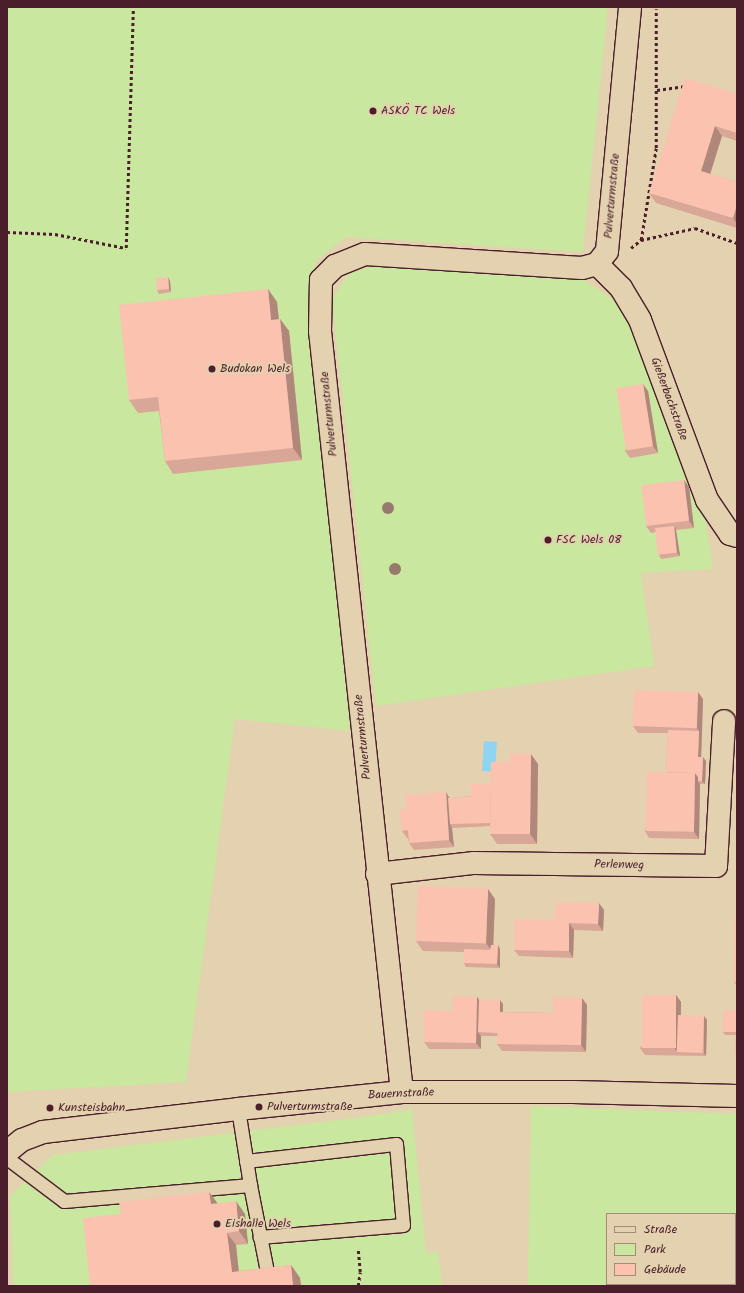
<!DOCTYPE html>
<html>
<head>
<meta charset="utf-8">
<style>
	body { margin:0 }
	#map { position:relative; width:744px; height:1293px; overflow:hidden; background:#e3d1af; font-family:Kalam,sans-serif }
	div>[style] { position:absolute }
	.green>* { inset:0; background:#c9e79f }
	.water>* { inset:0; background:#8fd5f1; transform-origin:0 0 }
	.path>* { height:2.5px; margin-top:-1.25px; transform-origin:0; background:repeating-linear-gradient(90deg,#4a1f2b 0 3px,transparent 0 6px) }
	.roads { filter:drop-shadow(1px 0 #4a1f2b) drop-shadow(-1px 0 #4a1f2b) drop-shadow(0 1px #4a1f2b) drop-shadow(0 -1px #4a1f2b) }
	.lane>* { height:13px; margin:-6.5px; padding:0 6.5px; transform-origin:6.5px; border-radius:6.5px; background:#e3d1af }
	.street>* { height:22px; margin:-11px; padding:0 11px; transform-origin:11px; border-radius:11px; background:#e3d1af }
	.trees>* { width:12px; height:12px; margin:-6px; border-radius:50%; background:#967a6d }
	.wall>* { inset:0; background:#d8a797 }
	.shaded-wall>* { inset:0; background:#b0887b }
	.building>* { inset:0; background:#fbc2b0; transform-origin:0 0 }
	.dots>* { width:11px; height:11px; translate:-50% -50%; box-sizing:border-box; border:2px solid #e3d1af; border-radius:50% }
	span { translate:-50% -50%; white-space:nowrap; text-align:center; line-height:1.15; -webkit-text-stroke:4px #e3d1af; paint-order:stroke }
	.poi-label { font-size:12px; color:#4a1f2b }
	.left { translate:0 -50%; text-align:left }
	.street-label { font-size:12px; color:#4a1f2b }
	.frame { position:absolute; inset:0; border:8px solid #4a1f2b; pointer-events:none }
	.legend { position:absolute; left:606px; top:1213px; width:130px; height:72px; box-sizing:border-box; background:#e3d1af; border:1px solid #a68a7a; margin:0; padding:5px 7px; list-style:none; font-size:12px; color:#4a1f2b }
	.legend li { display:flex; align-items:center; gap:8px; height:20px }
	.legend b { width:20px; border:1px solid #a68a7a }
</style>
</head>
<body>
<div id="map">
	<div class="green">
		<div style="clip-path:polygon(7px 7px,608px 7px,583px 252px,345px 237px,315px 262px,326px 488px,350px 731px,235px 719px,186px 1082px,7px 1092px)"></div>
		<div style="clip-path:polygon(379px 263px,584px 280px,614px 300px,632px 324px,704px 511px,713px 569px,641px 573px,654px 666px,376px 706px,332px 300px,347px 275px)"></div>
		<div style="clip-path:polygon(evenodd,531px 1106px,737px 1114px,737px 1286px,528px 1286px,531px 1106px,607px 1214px,735px 1214px,735px 1284px,607px 1284px,607px 1214px)"></div>
		<div style="clip-path:polygon(412px 1109px,426px 1253px,438px 1252px,442px 1286px,13px 1286px,10px 1196px,53px 1155px,378px 1115px)"></div>
	</div>
	<div class="water">
		<div style="left:484px;top:741px;width:13px;height:30px;rotate:4deg"></div>
	</div>
	<div class="path">
		<div style="left:657px;top:90px;width:27px;rotate:-8deg"></div>
		<div style="left:7px;top:232px;width:48px;rotate:2.4deg"></div>
		<div style="left:55px;top:234px;width:72px;rotate:11.2deg"></div>
		<div style="left:126px;top:248px;width:241px;rotate:-88.3deg"></div>
		<div style="left:641px;top:240px;width:55px;rotate:-12.5deg"></div>
		<div style="left:695px;top:228px;width:45px;rotate:19.7deg"></div>
		<div style="left:631px;top:248px;width:13px;rotate:-39deg"></div>
		<div style="left:641px;top:240px;width:93px;rotate:-80.7deg"></div>
		<div style="left:656px;top:148px;width:139px;rotate:-90deg"></div>
		<div style="left:358px;top:1286px;width:14px;rotate:-82deg"></div>
		<div style="left:360px;top:1272px;width:23px;rotate:-95deg"></div>
	</div>
	<div class="roads">
		<div class="lane">
			<div style="left:238px;top:1109px;width:77px;rotate:81deg"></div>
			<div style="left:250px;top:1185px;width:89px;rotate:78.9deg"></div>
			<div style="left:7px;top:1158px;width:71px;rotate:37deg"></div>
			<div style="left:64px;top:1201px;width:187px;rotate:-4.9deg"></div>
			<div style="left:246px;top:1161px;width:151px;rotate:-6.5deg"></div>
			<div style="left:396px;top:1144px;width:81px;rotate:85.1deg"></div>
			<div style="left:403px;top:1225px;width:144px;rotate:175.2deg"></div>
		</div>
		<div class="street">
			<div style="left:597px;top:264px;width:34px;rotate:45deg"></div>
			<div style="left:621px;top:288px;width:37px;rotate:59deg"></div>
			<div style="left:640px;top:320px;width:192px;rotate:69.6deg"></div>
			<div style="left:707px;top:500px;width:41px;rotate:55.9deg"></div>
			<div style="left:730px;top:534px;width:7px;rotate:16deg"></div>
			<div style="left:377px;top:874px;width:98px;rotate:-6.5deg"></div>
			<div style="left:474px;top:863px;width:242px;rotate:0.7deg"></div>
			<div style="left:716px;top:866px;width:145px;rotate:-86.8deg"></div>
			<div style="left:402px;top:1092px;width:765px;rotate:-96.15deg"></div>
			<div style="left:320px;top:331px;width:51px;rotate:-88.9deg"></div>
			<div style="left:321px;top:280px;width:20px;rotate:-45deg"></div>
			<div style="left:335px;top:266px;width:32px;rotate:-22deg"></div>
			<div style="left:365px;top:254px;width:217px;rotate:3.7deg"></div>
			<div style="left:582px;top:268px;width:16px;rotate:-15deg"></div>
			<div style="left:597px;top:264px;width:16px;rotate:-52deg"></div>
			<div style="left:607px;top:251px;width:245px;rotate:-84.6deg"></div>
			<div style="left:7px;top:1152px;width:19px;rotate:-39deg"></div>
			<div style="left:22px;top:1140px;width:22px;rotate:-21deg"></div>
			<div style="left:43px;top:1132px;width:196px;rotate:-6.7deg"></div>
			<div style="left:238px;top:1109px;width:165px;rotate:-5.9deg"></div>
			<div style="left:402px;top:1092px;width:171px"></div>
			<div style="left:573px;top:1092px;width:164px;rotate:1.4deg"></div>
		</div>
	</div>
	<div class="trees">
		<div style="left:388px;top:508px"></div>
		<div style="left:395px;top:569px"></div>
	</div>
	<div class="wall">
		<div style="clip-path:polygon(737px 94px,737px 141px,722px 136px,710px 174px,737px 182px,737px 228px,656px 203px,649px 193px)"></div>
		<div style="clip-path:polygon(170px 281px,171px 292px,159px 294px,157px 290px)"></div>
		<div style="clip-path:polygon(268px 289px,277px 302px,279px 319px,280px 319px,289px 331px,302px 460px,173px 474px,165px 461px,159px 411px,138px 413px,129px 400px)"></div>
		<div style="clip-path:polygon(648px 391px,658px 453px,630px 458px,625px 451px)"></div>
		<div style="clip-path:polygon(684px 480px,689px 487px,694px 528px,676px 530px,680px 556px,661px 559px,659px 555px,656px 532px,651px 533px,646px 526px)"></div>
		<div style="clip-path:polygon(703px 699px,701px 757px,706px 761px,705px 784px,700px 784px,699px 839px,649px 838px,645px 831px,666px 772px,668px 733px,638px 733px,633px 726px)"></div>
		<div style="clip-path:polygon(538px 764px,537px 844px,497px 844px,490px 834px,490px 826px,452px 828px,454px 847px,414px 850px,409px 843px,408px 838px,407px 838px,402px 831px,407px 809px,450px 798px,471px 796px,491px 784px)"></div>
		<div style="clip-path:polygon(495px 899px,493px 945px,500px 949px,500px 968px,466px 967px,464px 963px,464px 952px,423px 951px,416px 941px)"></div>
		<div style="clip-path:polygon(604px 910px,603px 931px,574px 930px,573px 958px,519px 956px,514px 950px,555px 920px)"></div>
		<div style="clip-path:polygon(737px 917px,737px 986px,734px 982px)"></div>
		<div style="clip-path:polygon(676px 995px,681px 1002px,681px 1016px,707px 1020px,706px 1056px,645px 1055px,640px 1048px)"></div>
		<div style="clip-path:polygon(477px 997px,479px 1000px,503px 1004px,503px 1012px,553px 1013px,582px 998px,587px 1005px,586px 1052px,502px 1051px,497px 1044px,498px 1036px,481px 1036px,481px 1049px,429px 1049px,424px 1042px,452px 1011px)"></div>
		<div style="clip-path:polygon(737px 1010px,737px 1054px,735px 1052px,736px 1035px,725px 1035px,723px 1032px)"></div>
		<div style="clip-path:polygon(209px 1192px,218px 1204px,245px 1214px,248px 1244px,236px 1245px,239px 1271px,291px 1265px,300px 1278px,301px 1286px,90px 1286px)"></div>
	</div>
	<div class="shaded-wall">
		<div style="clip-path:polygon(715px 126px,722px 136px,708px 181px,701px 171px)"></div>
		<div style="clip-path:polygon(737px 205px,737px 224px,733px 218px)"></div>
		<div style="clip-path:polygon(168px 277px,170px 281px,171px 292px,169px 289px)"></div>
		<div style="clip-path:polygon(268px 289px,277px 302px,280px 332px,271px 320px)"></div>
		<div style="clip-path:polygon(280px 319px,289px 331px,302px 460px,293px 448px)"></div>
		<div style="clip-path:polygon(643px 384px,648px 391px,658px 453px,653px 446px)"></div>
		<div style="clip-path:polygon(684px 480px,689px 487px,694px 528px,689px 521px)"></div>
		<div style="clip-path:polygon(674px 526px,676px 530px,680px 556px,677px 553px)"></div>
		<div style="clip-path:polygon(698px 692px,703px 699px,701px 761px,698px 757px,699px 731px,697px 728px)"></div>
		<div style="clip-path:polygon(531px 754px,538px 764px,537px 844px,530px 834px)"></div>
		<div style="clip-path:polygon(703px 757px,706px 761px,705px 784px,702px 781px)"></div>
		<div style="clip-path:polygon(695px 773px,700px 780px,698px 781px,700px 784px,699px 839px,694px 832px)"></div>
		<div style="clip-path:polygon(446px 792px,450px 799px,450px 824px,452px 828px,454px 847px,449px 840px)"></div>
		<div style="clip-path:polygon(488px 889px,495px 899px,493px 953px,486px 943px)"></div>
		<div style="clip-path:polygon(599px 903px,604px 910px,603px 931px,598px 924px)"></div>
		<div style="clip-path:polygon(569px 923px,574px 930px,573px 958px,569px 951px)"></div>
		<div style="clip-path:polygon(498px 945px,500px 949px,500px 968px,497px 964px)"></div>
		<div style="clip-path:polygon(676px 995px,681px 1002px,680px 1052px,677px 1052px,675px 1049px)"></div>
		<div style="clip-path:polygon(477px 997px,482px 1004px,478px 1032px,481px 1036px,481px 1049px,476px 1043px)"></div>
		<div style="clip-path:polygon(582px 998px,587px 1005px,586px 1052px,581px 1045px)"></div>
		<div style="clip-path:polygon(500px 1000px,503px 1004px,502px 1036px,500px 1033px)"></div>
		<div style="clip-path:polygon(704px 1016px,707px 1020px,706px 1056px,704px 1053px)"></div>
		<div style="clip-path:polygon(209px 1192px,218px 1204px,211px 1204px)"></div>
		<div style="clip-path:polygon(236px 1201px,245px 1214px,248px 1244px,239px 1231px)"></div>
		<div style="clip-path:polygon(227px 1233px,236px 1245px,240px 1284px,232px 1272px)"></div>
		<div style="clip-path:polygon(291px 1265px,300px 1278px,301px 1286px,293px 1286px)"></div>
	</div>
	<div class="building">
		<div style="clip-path:polygon(685px 78px,737px 94px,737px 133px,715px 126px,701px 171px,737px 182px,737px 205px,733px 218px,649px 193px)"></div>
		<div style="left:168px;top:277px;width:12px;height:12px;rotate:85deg"></div>
		<div style="clip-path:polygon(268px 289px,271px 320px,280px 319px,293px 448px,165px 461px,158px 397px,129px 400px,119px 305px)"></div>
		<div style="left:643px;top:384px;width:63px;height:27px;rotate:81deg"></div>
		<div style="left:684px;top:480px;width:41px;height:43px;rotate:83deg"></div>
		<div style="left:674px;top:526px;width:27px;height:19px;rotate:84deg"></div>
		<div style="left:634px;top:690px;width:64px;height:36px;rotate:2deg"></div>
		<div style="clip-path:polygon(668px 730px,699px 731px,698px 757px,703px 757px,702px 781px,698px 781px,698px 777px,695px 773px,666px 772px)"></div>
		<div style="clip-path:polygon(510px 753px,531px 754px,530px 834px,490px 834px,491px 762px,510px 762px)"></div>
		<div style="left:647px;top:772px;width:48px;height:59px;rotate:1deg"></div>
		<div style="clip-path:polygon(471px 784px,491px 784px,490px 823px,450px 824px,448px 798px,471px 796px)"></div>
		<div style="clip-path:polygon(446px 792px,449px 840px,409px 843px,408px 830px,402px 831px,400px 809px,407px 809px,405px 795px)"></div>
		<div style="left:418px;top:886px;width:70px;height:55px;rotate:2deg"></div>
		<div style="clip-path:polygon(556px 902px,599px 903px,598px 924px,569px 923px,569px 951px,514px 950px,515px 919px,555px 920px)"></div>
		<div style="clip-path:polygon(735px 917px,737px 917px,737px 982px,734px 982px)"></div>
		<div style="clip-path:polygon(491px 945px,498px 945px,497px 964px,464px 963px,464px 949px,490px 950px)"></div>
		<div style="left:642px;top:995px;width:34px;height:53px"></div>
		<div style="clip-path:polygon(453px 996px,477px 997px,476px 1043px,424px 1042px,424px 1010px,452px 1011px)"></div>
		<div style="clip-path:polygon(553px 997px,582px 998px,581px 1045px,497px 1044px,498px 1012px,553px 1013px)"></div>
		<div style="clip-path:polygon(479px 1000px,500px 1000px,500px 1012px,498px 1012px,498px 1033px,478px 1032px)"></div>
		<div style="left:723px;top:1010px;width:14px;height:22px"></div>
		<div style="left:678px;top:1015px;width:26px;height:37px;rotate:2deg"></div>
		<div style="clip-path:polygon(736px 1034px,737px 1034px,737px 1052px,735px 1052px)"></div>
		<div style="clip-path:polygon(209px 1192px,211px 1204px,236px 1201px,239px 1231px,227px 1233px,232px 1272px,291px 1265px,293px 1286px,90px 1286px,83px 1218px,121px 1214px,119px 1202px)"></div>
	</div>
	<div class="dots">
		<div style="left:373px;top:111px;background:#4a1f2b"></div>
		<div style="left:212px;top:369px;background:#4a1f2b"></div>
		<div style="left:548px;top:540px;background:#4a1f2b"></div>
		<div style="left:259px;top:1107px;background:#4a1f2b"></div>
		<div style="left:50px;top:1108px;background:#4a1f2b"></div>
		<div style="left:217px;top:1224px;background:#4a1f2b"></div>
	</div>
	<div class="poi-label">
		<span class="left" style="left:381px;top:111px">ASKÖ TC Wels</span>
		<span class="left" style="left:220px;top:369px">Budokan Wels</span>
		<span class="left" style="left:556px;top:540px">FSC Wels 08</span>
		<span class="left" style="left:267px;top:1107px">Pulverturmstraße</span>
		<span class="left" style="left:58px;top:1108px">Kunsteisbahn</span>
		<span class="left" style="left:225px;top:1224px">Eishalle Wels</span>
	</div>
	<div class="street-label">
		<span style="left:612px;top:196px;rotate:-85deg">Pulverturmstraße</span>
		<span style="left:669px;top:399px;rotate:70deg">Gießerbachstraße</span>
		<span style="left:329px;top:414px;rotate:-96deg">Pulverturmstraße</span>
		<span style="left:363px;top:737px;rotate:-96deg">Pulverturmstraße</span>
		<span style="left:619px;top:865px;rotate:1deg">Perlenweg</span>
		<span style="left:401px;top:1094px;rotate:-3deg">Bauernstraße</span>
	</div>
	<div class="frame"></div>
	<ul class="legend">
	<li><b style="height:5px;background:#e3d1af"></b>Straße</li>
	<li><b style="height:11px;background:#c9e79f"></b>Park</li>
	<li><b style="height:11px;background:#fbc2b0"></b>Gebäude</li>
	</ul>
</div>
</body>
</html>
